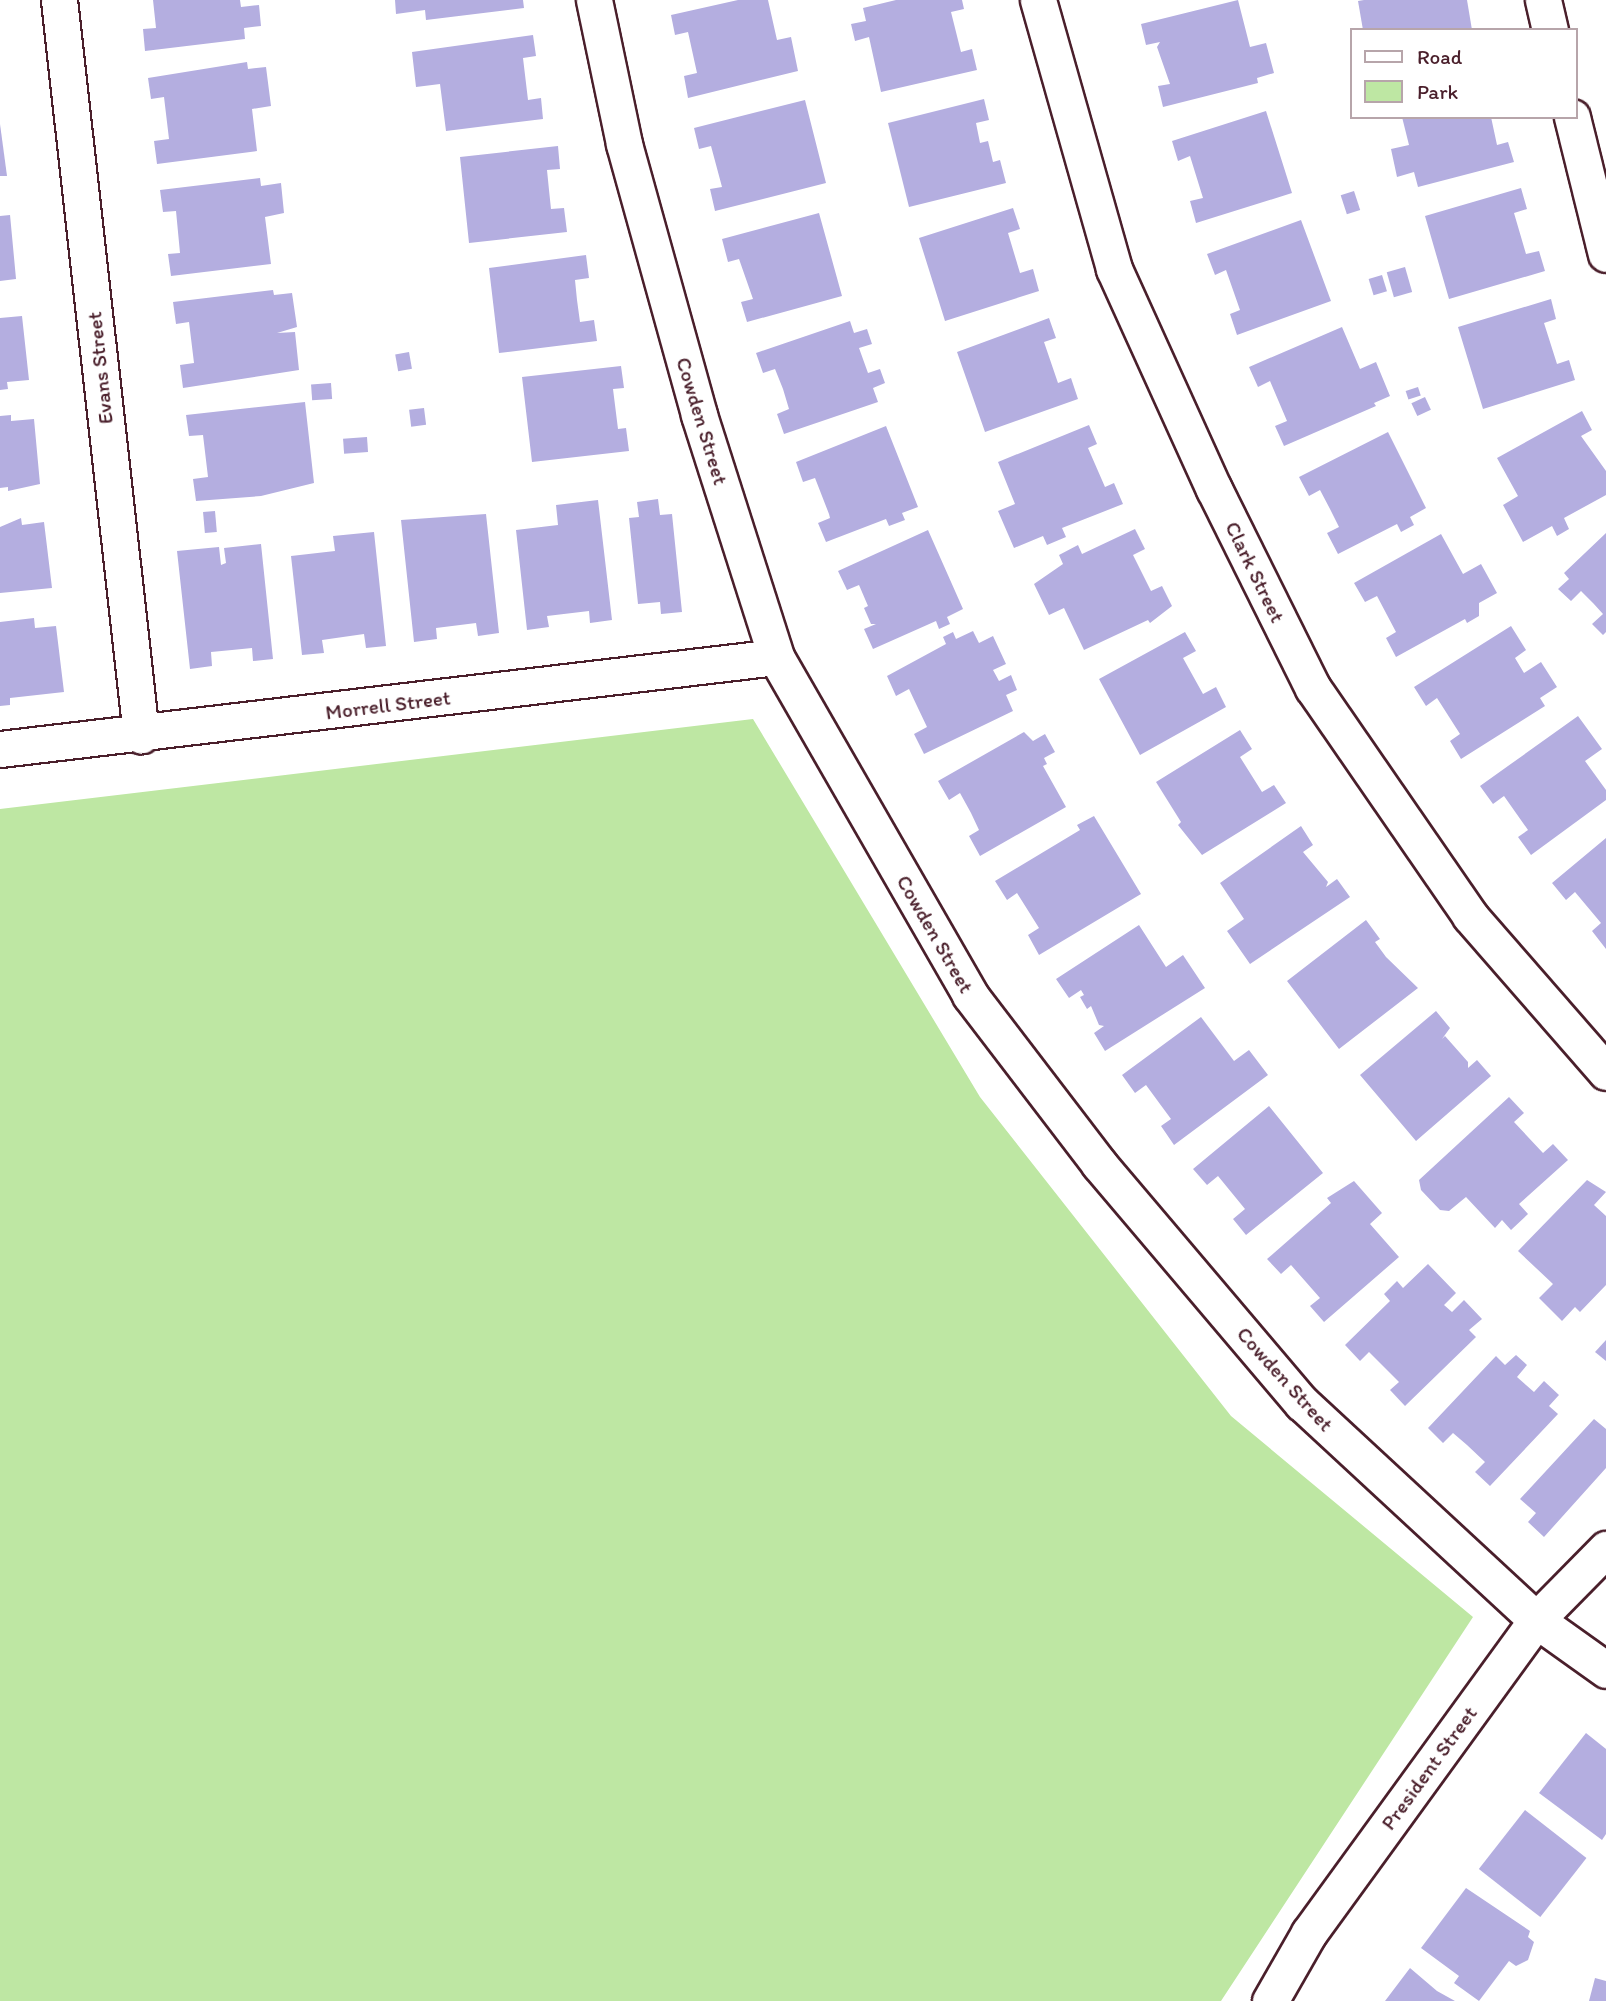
<!DOCTYPE html>
<html>
<head>
<meta charset="utf-8">
<style>
	body { margin:0 }
	#map { position:relative; width:1606px; height:2001px; overflow:hidden; background:#fff; font-family:Itim,sans-serif }
	div>[style] { position:absolute }
	.green>* { inset:0; background:#bee7a3 }
	.building>* { inset:0; background:#b4aee0; transform-origin:0 0 }
	.roads { filter:drop-shadow(2px 0 #4a1f2b) drop-shadow(-2px 0 #4a1f2b) drop-shadow(0 2px #4a1f2b) drop-shadow(0 -2px #4a1f2b) }
	.street>* { height:35px; margin:-17.5px; padding:0 17.5px; transform-origin:17.5px; border-radius:17.5px; background:#fff }
	span { translate:-50% -50%; white-space:nowrap; text-align:center; line-height:1.15; -webkit-text-stroke:7px #fff; paint-order:stroke }
	.street-label { font-size:21px; color:#4a1f2b }
	.legend { position:absolute; left:1350px; top:28px; width:228px; height:91px; box-sizing:border-box; background:#fff; border:2px solid #b7a5aa; margin:0; padding:9px 12px; list-style:none; font-size:21px; color:#4a1f2b }
	.legend li { display:flex; align-items:center; gap:14px; height:35px }
	.legend b { width:35px; border:2px solid #b7a5aa }
</style>
</head>
<body>
<div id="map">
	<div class="green">
		<div style="clip-path:polygon(753px 719px,980px 1097px,1231px 1416px,1473px 1617px,1221px 2001px,0 2001px,0 809px)"></div>
	</div>
	<div class="building">
		<div style="clip-path:polygon(153px 0,240px 0,241px 7px,259px 5px,261px 26px,244px 28px,245px 39px,145px 51px,143px 29px,156px 28px)"></div>
		<div style="clip-path:polygon(395px 0,523px 0,524px 8px,426px 20px,425px 10px,396px 14px)"></div>
		<div style="clip-path:polygon(738px 0,768px 0,777px 40px,791px 37px,798px 71px,688px 98px,684px 76px,697px 73px,688px 32px,675px 35px,671px 15px)"></div>
		<div style="clip-path:polygon(896px 0,962px 0,964px 9px,951px 12px,961px 52px,972px 49px,977px 70px,881px 92px,869px 37px,855px 41px,851px 24px,866px 21px,863px 8px)"></div>
		<div style="clip-path:polygon(1238px 0,1250px 47px,1266px 43px,1274px 73px,1257px 78px,1258px 83px,1163px 107px,1158px 86px,1170px 84px,1157px 47px,1160px 42px,1146px 45px,1141px 24px)"></div>
		<div style="clip-path:polygon(1364px 0,1467px 0,1472px 30px,1363px 30px,1358px 1px)"></div>
		<div style="clip-path:polygon(533px 35px,536px 56px,523px 58px,528px 100px,541px 98px,543px 119px,446px 131px,440px 84px,416px 87px,412px 52px)"></div>
		<div style="clip-path:polygon(247px 62px,248px 69px,266px 67px,271px 106px,252px 109px,257px 151px,157px 164px,154px 141px,169px 139px,164px 97px,151px 99px,148px 78px)"></div>
		<div style="clip-path:polygon(984px 99px,989px 120px,976px 123px,980px 143px,988px 141px,993px 162px,1000px 160px,1006px 183px,909px 207px,888px 123px)"></div>
		<div style="clip-path:polygon(805px 100px,826px 183px,715px 211px,710px 189px,722px 187px,711px 146px,699px 149px,694px 128px)"></div>
		<div style="clip-path:polygon(1266px 111px,1292px 193px,1196px 223px,1190px 201px,1203px 198px,1190px 156px,1178px 161px,1172px 141px)"></div>
		<div style="clip-path:polygon(1402px 117px,1491px 117px,1497px 145px,1508px 142px,1514px 162px,1418px 187px,1414px 172px,1397px 177px,1391px 149px,1409px 145px)"></div>
		<div style="clip-path:polygon(0 124px,7px 176px,0 176px)"></div>
		<div style="clip-path:polygon(558px 146px,560px 169px,547px 170px,549px 190px,551px 209px,564px 208px,567px 232px,469px 243px,460px 157px)"></div>
		<div style="clip-path:polygon(260px 178px,261px 186px,281px 183px,284px 213px,265px 217px,271px 264px,171px 276px,168px 254px,180px 253px,176px 211px,163px 212px,160px 190px)"></div>
		<div style="clip-path:polygon(1521px 188px,1527px 209px,1514px 213px,1526px 254px,1539px 251px,1545px 271px,1449px 299px,1425px 216px)"></div>
		<div style="left:1354px;top:191px;width:20px;height:14px;rotate:72deg"></div>
		<div style="clip-path:polygon(1013px 208px,1020px 229px,1008px 233px,1020px 273px,1033px 269px,1039px 291px,945px 321px,919px 238px)"></div>
		<div style="clip-path:polygon(819px 213px,842px 296px,747px 322px,741px 302px,753px 299px,739px 259px,728px 262px,722px 239px)"></div>
		<div style="clip-path:polygon(10px 215px,16px 279px,0 281px,0 216px)"></div>
		<div style="clip-path:polygon(1301px 220px,1331px 301px,1237px 335px,1230px 314px,1240px 310px,1226px 270px,1215px 275px,1207px 254px)"></div>
		<div style="clip-path:polygon(586px 255px,589px 278px,575px 280px,577px 300px,580px 322px,594px 320px,597px 341px,499px 353px,489px 268px)"></div>
		<div style="left:1405px;top:267px;width:26px;height:19px;rotate:74deg"></div>
		<div style="left:1382px;top:275px;width:17px;height:14px;rotate:73deg"></div>
		<div style="clip-path:polygon(273px 290px,274px 295px,292px 293px,297px 327px,277px 333px,295px 332px,299px 370px,183px 388px,180px 365px,194px 363px,189px 322px,176px 324px,173px 302px)"></div>
		<div style="clip-path:polygon(1551px 299px,1556px 319px,1544px 323px,1557px 364px,1569px 360px,1575px 380px,1483px 409px,1458px 327px)"></div>
		<div style="clip-path:polygon(22px 316px,29px 380px,7px 382px,8px 389px,0 390px,0 318px)"></div>
		<div style="clip-path:polygon(1049px 318px,1056px 338px,1044px 342px,1058px 383px,1071px 378px,1078px 399px,985px 432px,957px 352px)"></div>
		<div style="clip-path:polygon(850px 321px,854px 333px,867px 329px,872px 344px,859px 348px,868px 373px,880px 369px,885px 383px,873px 388px,878px 402px,784px 434px,777px 414px,789px 409px,783px 389px,775px 369px,763px 373px,756px 353px)"></div>
		<div style="clip-path:polygon(1342px 327px,1360px 369px,1376px 362px,1390px 396px,1374px 403px,1376px 406px,1284px 446px,1275px 426px,1287px 421px,1270px 381px,1258px 387px,1249px 367px)"></div>
		<div style="left:409px;top:352px;width:17px;height:14px;rotate:80deg"></div>
		<div style="clip-path:polygon(621px 366px,624px 388px,613px 389px,618px 429px,626px 428px,629px 451px,532px 462px,522px 377px)"></div>
		<div style="left:331px;top:383px;width:16px;height:20px;rotate:86deg"></div>
		<div style="left:1418px;top:387px;width:9px;height:13px;rotate:72deg"></div>
		<div style="left:1425px;top:397px;width:14px;height:15px;rotate:65deg"></div>
		<div style="clip-path:polygon(305px 402px,314px 483px,261px 496px,196px 501px,193px 479px,208px 477px,203px 435px,189px 436px,186px 415px)"></div>
		<div style="left:424px;top:408px;width:17px;height:15px;rotate:83deg"></div>
		<div style="clip-path:polygon(1582px 411px,1592px 430px,1581px 436px,1606px 471px,1606px 495px,1564px 518px,1569px 529px,1557px 536px,1552px 526px,1523px 542px,1503px 505px,1518px 496px,1497px 458px)"></div>
		<div style="clip-path:polygon(11px 415px,11px 421px,34px 419px,40px 484px,8px 491px,8px 487px,0 488px,0 416px)"></div>
		<div style="clip-path:polygon(1089px 425px,1097px 444px,1088px 448px,1105px 487px,1114px 483px,1123px 504px,1062px 528px,1066px 537px,1047px 545px,1043px 536px,1014px 548px,998px 511px,1015px 504px,998px 462px)"></div>
		<div style="clip-path:polygon(886px 426px,918px 507px,902px 513px,905px 520px,889px 526px,886px 519px,826px 542px,818px 523px,830px 518px,829px 514px,815px 478px,803px 482px,796px 462px)"></div>
		<div style="clip-path:polygon(1388px 432px,1426px 508px,1410px 517px,1414px 525px,1401px 532px,1397px 524px,1338px 554px,1327px 533px,1339px 527px,1330px 509px,1320px 490px,1309px 496px,1299px 477px)"></div>
		<div style="left:367px;top:437px;width:15px;height:24px;rotate:86deg"></div>
		<div style="clip-path:polygon(658px 499px,660px 515px,672px 514px,682px 612px,661px 614px,660px 602px,638px 604px,629px 518px,639px 517px,637px 502px)"></div>
		<div style="clip-path:polygon(598px 500px,612px 620px,590px 623px,589px 611px,547px 616px,549px 627px,527px 630px,516px 530px,558px 525px,556px 505px)"></div>
		<div style="left:215px;top:511px;width:21px;height:12px;rotate:85deg"></div>
		<div style="clip-path:polygon(486px 514px,499px 633px,478px 636px,476px 623px,436px 628px,437px 639px,414px 642px,401px 520px)"></div>
		<div style="clip-path:polygon(21px 518px,22px 525px,44px 522px,52px 588px,0 593px,0 527px)"></div>
		<div style="clip-path:polygon(1135px 529px,1145px 549px,1133px 555px,1151px 591px,1162px 586px,1172px 606px,1150px 623px,1148px 620px,1084px 650px,1064px 608px,1049px 615px,1034px 584px,1063px 564px,1059px 555px,1078px 545px,1082px 554px)"></div>
		<div style="clip-path:polygon(928px 530px,963px 609px,947px 617px,950px 624px,939px 629px,936px 621px,873px 649px,864px 629px,876px 624px,871px 624px,864px 608px,868px 606px,859px 585px,847px 590px,838px 571px)"></div>
		<div style="clip-path:polygon(374px 532px,386px 646px,366px 648px,364px 634px,322px 640px,324px 653px,302px 655px,291px 556px,335px 551px,333px 536px)"></div>
		<div style="clip-path:polygon(1606px 533px,1606px 632px,1603px 635px,1592px 624px,1603px 614px,1593px 603px,1581px 591px,1571px 601px,1558px 589px,1569px 579px,1564px 573px)"></div>
		<div style="clip-path:polygon(1441px 534px,1463px 574px,1481px 564px,1497px 593px,1479px 603px,1479px 616px,1467px 623px,1465px 619px,1396px 657px,1386px 638px,1396px 632px,1377px 596px,1365px 602px,1354px 583px)"></div>
		<div style="clip-path:polygon(261px 544px,273px 659px,253px 661px,252px 648px,232px 650px,211px 652px,212px 666px,190px 669px,177px 551px,219px 547px,221px 565px,226px 563px,224px 548px)"></div>
		<div style="clip-path:polygon(34px 618px,35px 628px,56px 626px,64px 692px,10px 698px,10px 705px,0 706px,0 622px)"></div>
		<div style="clip-path:polygon(1511px 626px,1526px 650px,1515px 658px,1524px 673px,1541px 662px,1557px 687px,1540px 698px,1545px 706px,1461px 759px,1450px 741px,1460px 734px,1437px 698px,1426px 706px,1414px 687px)"></div>
		<div style="clip-path:polygon(973px 631px,979px 643px,993px 636px,1006px 664px,993px 670px,999px 681px,1011px 675px,1017px 690px,1006px 695px,1013px 711px,924px 754px,914px 734px,927px 727px,917px 706px,909px 689px,896px 696px,887px 676px,946px 644px,943px 637px,953px 632px,956px 639px)"></div>
		<div style="clip-path:polygon(1185px 632px,1196px 651px,1183px 658px,1203px 694px,1216px 687px,1226px 707px,1140px 755px,1099px 679px)"></div>
		<div style="clip-path:polygon(1578px 716px,1602px 749px,1585px 761px,1606px 790px,1606px 800px,1531px 855px,1518px 837px,1528px 830px,1504px 796px,1493px 804px,1480px 786px)"></div>
		<div style="clip-path:polygon(1240px 730px,1252px 749px,1240px 757px,1262px 792px,1274px 785px,1286px 803px,1202px 855px,1178px 825px,1181px 822px,1156px 782px)"></div>
		<div style="clip-path:polygon(1024px 732px,1033px 741px,1045px 734px,1055px 752px,1044px 758px,1047px 764px,1043px 766px,1066px 807px,980px 856px,969px 836px,979px 830px,971px 813px,960px 793px,949px 800px,938px 781px)"></div>
		<div style="clip-path:polygon(1094px 816px,1141px 894px,1039px 955px,1028px 935px,1039px 928px,1017px 893px,1007px 900px,995px 881px,1080px 830px,1077px 825px)"></div>
		<div style="clip-path:polygon(1301px 826px,1313px 845px,1303px 852px,1328px 882px,1326px 887px,1337px 879px,1350px 897px,1250px 964px,1227px 931px,1244px 919px,1220px 883px)"></div>
		<div style="clip-path:polygon(1606px 838px,1606px 949px,1592px 931px,1601px 923px,1575px 892px,1566px 900px,1552px 883px)"></div>
		<div style="clip-path:polygon(1366px 920px,1380px 939px,1375px 942px,1386px 957px,1418px 988px,1339px 1049px,1287px 981px)"></div>
		<div style="clip-path:polygon(1139px 925px,1166px 967px,1183px 955px,1205px 988px,1105px 1051px,1094px 1033px,1104px 1026px,1099px 1025px,1091px 1006px,1087px 1009px,1080px 997px,1084px 995px,1081px 990px,1069px 998px,1056px 979px)"></div>
		<div style="clip-path:polygon(1436px 1011px,1450px 1028px,1442px 1039px,1445px 1036px,1468px 1062px,1468px 1068px,1477px 1060px,1491px 1076px,1416px 1141px,1360px 1075px)"></div>
		<div style="clip-path:polygon(1201px 1017px,1234px 1061px,1249px 1050px,1268px 1075px,1174px 1145px,1161px 1126px,1171px 1119px,1157px 1100px,1146px 1085px,1135px 1093px,1122px 1075px)"></div>
		<div style="clip-path:polygon(1509px 1097px,1524px 1113px,1514px 1122px,1543px 1153px,1553px 1144px,1568px 1160px,1519px 1204px,1528px 1214px,1511px 1230px,1502px 1220px,1495px 1228px,1466px 1197px,1449px 1211px,1440px 1210px,1421px 1190px,1419px 1180px)"></div>
		<div style="clip-path:polygon(1269px 1106px,1323px 1173px,1246px 1235px,1233px 1219px,1245px 1209px,1218px 1176px,1207px 1185px,1193px 1169px)"></div>
		<div style="clip-path:polygon(1587px 1180px,1606px 1192px,1594px 1205px,1606px 1216px,1606px 1285px,1580px 1312px,1575px 1307px,1562px 1321px,1539px 1298px,1553px 1284px,1518px 1251px)"></div>
		<div style="clip-path:polygon(1354px 1181px,1382px 1213px,1370px 1224px,1399px 1257px,1324px 1322px,1310px 1306px,1320px 1298px,1291px 1265px,1281px 1274px,1267px 1259px,1331px 1203px,1327px 1198px)"></div>
		<div style="clip-path:polygon(1428px 1264px,1456px 1293px,1444px 1305px,1452px 1312px,1464px 1300px,1482px 1319px,1469px 1330px,1476px 1337px,1405px 1406px,1390px 1390px,1399px 1382px,1369px 1352px,1360px 1361px,1345px 1345px,1390px 1301px,1384px 1294px,1397px 1281px,1403px 1288px)"></div>
		<div style="clip-path:polygon(1606px 1340px,1606px 1361px,1595px 1352px)"></div>
		<div style="clip-path:polygon(1516px 1355px,1527px 1365px,1517px 1377px,1534px 1392px,1544px 1381px,1559px 1395px,1549px 1406px,1558px 1414px,1490px 1486px,1475px 1472px,1485px 1462px,1467px 1445px,1453px 1433px,1443px 1443px,1428px 1428px,1496px 1356px,1505px 1365px)"></div>
		<div style="clip-path:polygon(1594px 1419px,1606px 1429px,1606px 1468px,1544px 1537px,1528px 1522px,1536px 1513px,1520px 1499px)"></div>
		<div style="clip-path:polygon(1586px 1733px,1606px 1749px,1606px 1834px,1602px 1840px,1539px 1793px)"></div>
		<div style="left:1525px;top:1810px;width:78px;height:75px;rotate:38deg"></div>
		<div style="clip-path:polygon(1466px 1888px,1530px 1931px,1528px 1937px,1534px 1942px,1528px 1960px,1516px 1966px,1509px 1961px,1479px 2001px,1454px 1983px,1459px 1976px,1421px 1948px)"></div>
		<div style="clip-path:polygon(1410px 1968px,1437px 1991px,1455px 2001px,1385px 2001px)"></div>
		<div style="clip-path:polygon(1595px 1978px,1606px 1981px,1606px 2001px,1589px 2001px)"></div>
	</div>
	<div class="roads">
		<div class="street">
			<div style="left:59px;top:0;width:740px;rotate:83.63deg"></div>
			<div style="left:594px;top:0;width:147px;rotate:78.2deg"></div>
			<div style="left:624px;top:144px;width:281px;rotate:74.5deg"></div>
			<div style="left:699px;top:415px;width:254px;rotate:72.3deg"></div>
			<div style="left:776px;top:657px;width:390px;rotate:60.1deg"></div>
			<div style="left:970px;top:995px;width:213px;rotate:52.6deg"></div>
			<div style="left:1099px;top:1164px;width:314px;rotate:49.7deg"></div>
			<div style="left:1302px;top:1403px;width:319px;rotate:42.8deg"></div>
			<div style="left:1536px;top:1620px;width:86px;rotate:35.5deg"></div>
			<div style="left:1038px;top:0;width:280px;rotate:74.2deg"></div>
			<div style="left:1114px;top:269px;width:242px;rotate:65.6deg"></div>
			<div style="left:1214px;top:489px;width:222px;rotate:63.6deg"></div>
			<div style="left:1313px;top:688px;width:277px;rotate:55.4deg"></div>
			<div style="left:1470px;top:916px;width:207px;rotate:48.9deg"></div>
			<div style="left:1543px;top:0;width:31px;rotate:77deg"></div>
			<div style="left:1572px;top:117px;width:141px;rotate:76.1deg"></div>
			<div style="left:0;top:749px;width:781px;rotate:-6.76deg"></div>
			<div style="left:1270px;top:2001px;width:78px;rotate:-60.2deg"></div>
			<div style="left:1309px;top:1933px;width:387px;rotate:-54deg"></div>
			<div style="left:1536px;top:1620px;width:100px;rotate:-45.4deg"></div>
		</div>
	</div>
	<div class="street-label">
		<span style="left:100px;top:368px;rotate:-96deg">Evans Street</span>
		<span style="left:702px;top:421px;rotate:73deg">Cowden Street</span>
		<span style="left:1255px;top:572px;rotate:64deg">Clark Street</span>
		<span style="left:388px;top:705px;rotate:-7deg">Morrell Street</span>
		<span style="left:935px;top:934px;rotate:60deg">Cowden Street</span>
		<span style="left:1285px;top:1379px;rotate:48deg">Cowden Street</span>
		<span style="left:1429px;top:1768px;rotate:-54deg">President Street</span>
	</div>
	<ul class="legend">
	<li><b style="height:9px;background:#fff"></b>Road</li>
	<li><b style="height:19px;background:#bee7a3"></b>Park</li>
	</ul>
</div>
</body>
</html>
